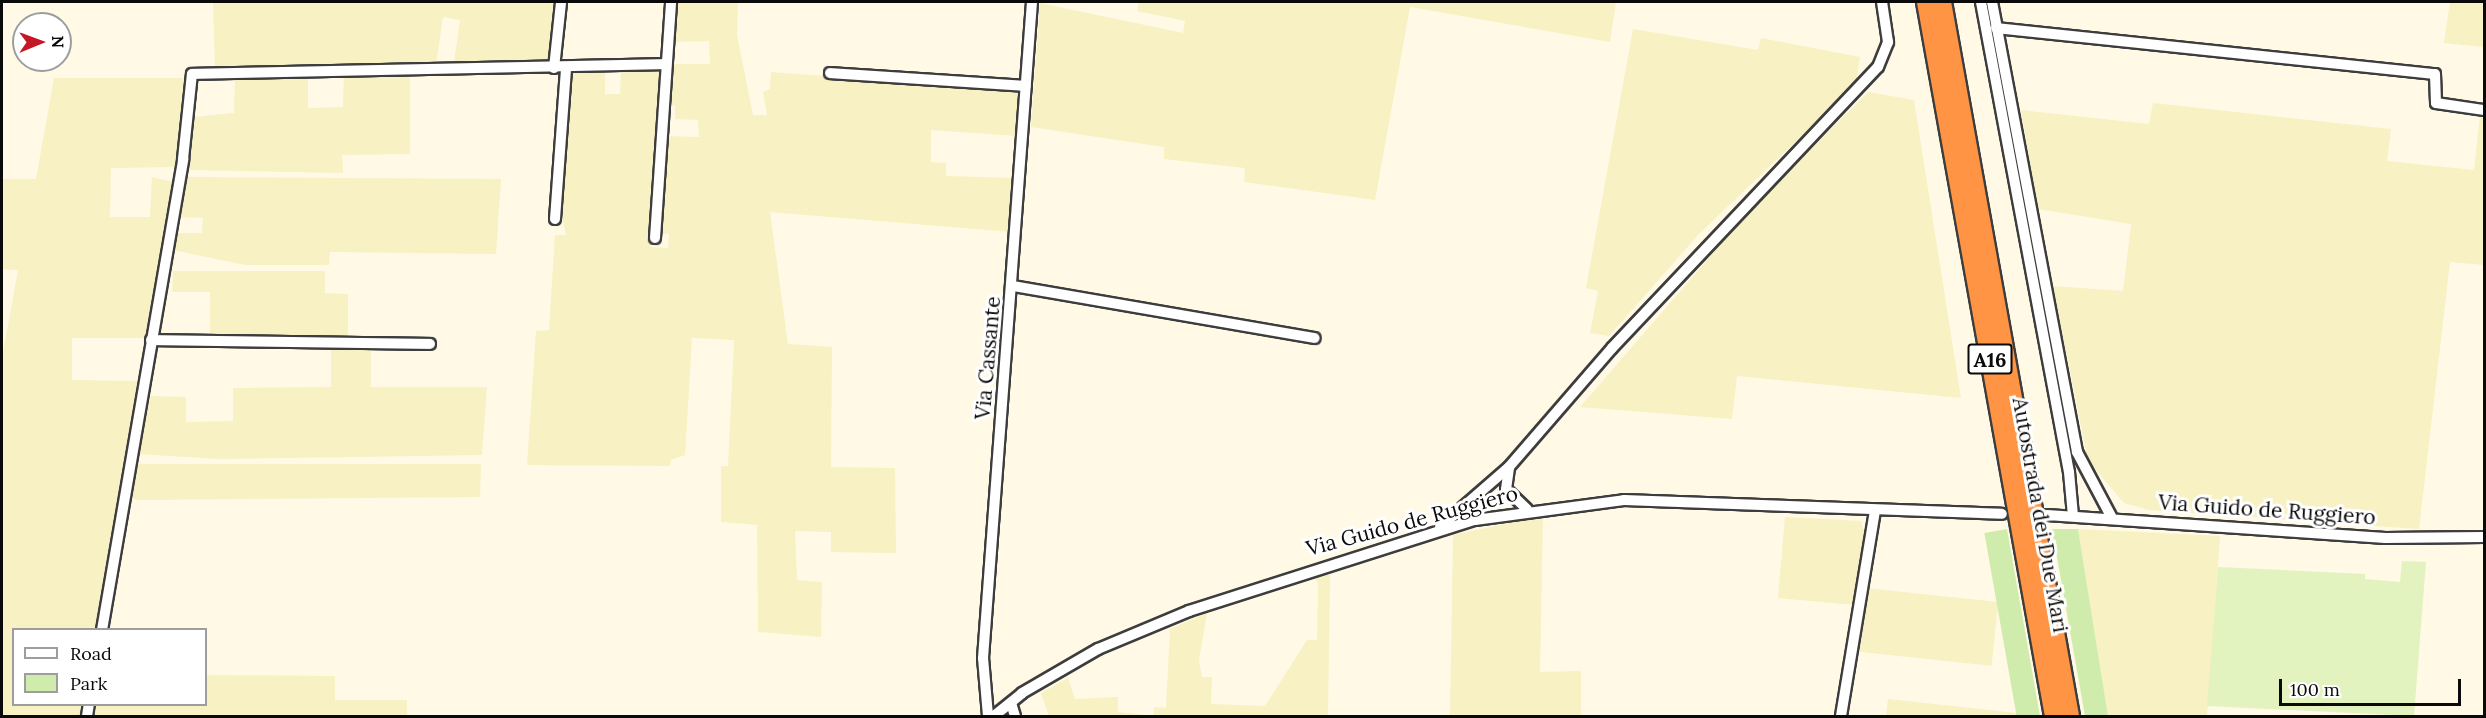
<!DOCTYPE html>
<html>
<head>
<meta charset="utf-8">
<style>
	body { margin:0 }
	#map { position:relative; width:2486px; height:718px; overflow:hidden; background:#fff9e6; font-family:Lora,serif }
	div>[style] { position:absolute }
	.farmland>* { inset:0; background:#f7f1c4; transform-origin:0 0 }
	.green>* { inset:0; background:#d0ecad; transform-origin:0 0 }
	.pitch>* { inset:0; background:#e3f3c0 }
	.roads { filter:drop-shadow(2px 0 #3d3d3d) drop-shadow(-2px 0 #3d3d3d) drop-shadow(0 2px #3d3d3d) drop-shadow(0 -2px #3d3d3d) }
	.minor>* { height:10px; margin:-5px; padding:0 5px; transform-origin:5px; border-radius:5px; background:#fff }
	.motorway>* { height:18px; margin:-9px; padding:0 9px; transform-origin:9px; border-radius:9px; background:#ff9444 }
	span { translate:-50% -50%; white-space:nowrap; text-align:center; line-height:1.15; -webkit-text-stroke:6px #fff; paint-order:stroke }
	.shield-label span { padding:2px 4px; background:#fff; border:2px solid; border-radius:4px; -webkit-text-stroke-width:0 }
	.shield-label { font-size:20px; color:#0a0a0a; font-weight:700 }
	.street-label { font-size:21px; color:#0a0a0a }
	.frame { position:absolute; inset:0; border:3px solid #0a0a0a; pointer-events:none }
	.legend { position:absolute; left:12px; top:628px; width:195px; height:78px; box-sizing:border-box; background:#fff; border:2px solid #9d9d9d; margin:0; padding:8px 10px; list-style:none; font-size:18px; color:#0a0a0a }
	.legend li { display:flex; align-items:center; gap:12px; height:30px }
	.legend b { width:30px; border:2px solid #9d9d9d }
	.north { position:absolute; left:12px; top:12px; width:60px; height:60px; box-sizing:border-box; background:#fff; border:2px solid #9d9d9d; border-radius:50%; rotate:89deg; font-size:16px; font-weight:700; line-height:24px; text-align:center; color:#0a0a0a }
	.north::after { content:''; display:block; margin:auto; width:21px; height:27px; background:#c51725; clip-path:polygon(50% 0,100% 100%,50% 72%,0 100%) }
	.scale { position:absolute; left:2279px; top:679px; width:182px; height:27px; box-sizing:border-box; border:3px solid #0a0a0a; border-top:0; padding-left:8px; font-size:18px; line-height:21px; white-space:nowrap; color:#0a0a0a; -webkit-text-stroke:4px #fff; paint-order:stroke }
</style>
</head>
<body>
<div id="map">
	<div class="farmland">
		<div style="clip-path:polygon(213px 2px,559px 2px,552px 63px,454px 63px,460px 20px,443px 17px,436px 64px,215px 69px)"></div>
		<div style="clip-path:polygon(676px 2px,738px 2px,737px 35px,753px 115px,767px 115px,763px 92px,770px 89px,771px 72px,1021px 91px,1017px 136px,931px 130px,931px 162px,946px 163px,946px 176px,1014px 178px,1011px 232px,770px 212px,788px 344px,832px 347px,831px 467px,895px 468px,896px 553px,831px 552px,831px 532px,795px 531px,797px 580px,822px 582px,821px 637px,758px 632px,757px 525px,721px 522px,721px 466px,728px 466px,734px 340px,692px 338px,685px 455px,671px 460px,670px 466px,527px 465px,536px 331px,549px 330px,555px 235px,566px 235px,561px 210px,571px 71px,605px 71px,605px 94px,620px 94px,621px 71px,661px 71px,651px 247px,668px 248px,669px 234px,659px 234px,664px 136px,699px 137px,698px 120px,675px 119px,675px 106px,666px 105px,672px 64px,710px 64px,709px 41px,673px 42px)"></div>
		<div style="clip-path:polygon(1139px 2px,1616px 2px,1610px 42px,1410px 7px,1375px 200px,1244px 182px,1245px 168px,1164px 159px,1164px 147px,1031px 127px,1040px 3px,1183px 33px,1185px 21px,1137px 11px)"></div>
		<div style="clip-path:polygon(2450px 2px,2484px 2px,2484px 47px,2444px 43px)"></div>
		<div style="clip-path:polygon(1633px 29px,1758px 50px,1761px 38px,1860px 57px,1856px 84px,1699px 234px,1609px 336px,1590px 333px,1598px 291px,1586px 288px)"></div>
		<div style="clip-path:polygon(410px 74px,410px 154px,342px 155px,343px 173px,186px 170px,192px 117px,234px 113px,235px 77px,308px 75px,308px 108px,343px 107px,344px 75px)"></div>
		<div style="clip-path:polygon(54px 78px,183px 78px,186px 90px,176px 167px,111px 168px,110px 217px,150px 217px,152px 177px,174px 182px,148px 338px,72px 338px,72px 380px,136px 381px,139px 385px,97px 629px,14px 630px,14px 704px,84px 705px,82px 716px,2px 716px,2px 358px,18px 270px,2px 269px,2px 179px,36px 179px)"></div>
		<div style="clip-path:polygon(1868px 92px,1914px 100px,1961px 398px,1737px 376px,1732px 419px,1580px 407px,1753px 207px)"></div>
		<div style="clip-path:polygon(2153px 103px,2391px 129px,2387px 161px,2474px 170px,2480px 116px,2484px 117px,2484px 265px,2450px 262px,2419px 529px,2149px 510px,2124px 503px,2088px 461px,2053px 286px,2123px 291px,2131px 224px,2038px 209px,2021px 110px,2149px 124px)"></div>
		<div style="clip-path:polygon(186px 177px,501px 179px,496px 254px,330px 252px,329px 265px,245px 265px,173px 250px,173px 233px,202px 233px,203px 218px,177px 217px)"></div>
		<div style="clip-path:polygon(173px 271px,325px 271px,325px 293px,348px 294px,348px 338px,210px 336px,210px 292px,172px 292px)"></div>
		<div style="clip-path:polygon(331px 348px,371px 348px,371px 387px,487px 387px,482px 455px,220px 459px,137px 454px,151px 396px,186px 397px,186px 422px,233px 421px,233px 388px,331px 387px)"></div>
		<div style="clip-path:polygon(136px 464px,481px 464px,480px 497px,137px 500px,129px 496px)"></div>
		<div style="clip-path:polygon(1543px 516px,1540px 672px,1581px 671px,1581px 716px,1450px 716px,1453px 535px)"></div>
		<div style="clip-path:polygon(1785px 517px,1861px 521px,1866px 539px,1854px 605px,1778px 598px)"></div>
		<div style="clip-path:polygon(2078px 529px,2220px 536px,2207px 716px,2108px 716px)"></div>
		<div style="clip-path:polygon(1321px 574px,1330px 575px,1328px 716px,1049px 716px,1041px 693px,1068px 678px,1075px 699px,1118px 697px,1118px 712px,1154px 716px,1154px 707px,1166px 708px,1170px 629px,1207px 613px,1199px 660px,1202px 677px,1212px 677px,1211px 704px,1265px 706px,1307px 640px,1317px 640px,1318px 583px,1313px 577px)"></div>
		<div style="left:1865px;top:588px;width:134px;height:64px;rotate:6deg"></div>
		<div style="clip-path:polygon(206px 675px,335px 676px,335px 700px,407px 700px,407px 716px,94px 716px,96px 705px,206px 704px)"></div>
		<div style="clip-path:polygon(1888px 699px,2017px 713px,2018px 716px,1886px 716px)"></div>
	</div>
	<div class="green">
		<div style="left:2007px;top:529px;width:190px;height:23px;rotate:80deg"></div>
		<div style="clip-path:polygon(2052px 529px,2078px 529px,2108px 716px,2085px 716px)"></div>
	</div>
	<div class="pitch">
		<div style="clip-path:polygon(2402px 561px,2426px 562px,2414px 716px,2207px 706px,2218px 567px,2365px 574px,2365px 579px,2400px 582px)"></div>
	</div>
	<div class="roads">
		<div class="minor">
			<div style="left:1981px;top:2px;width:478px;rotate:79.4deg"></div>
			<div style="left:2069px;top:472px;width:44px;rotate:84.8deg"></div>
			<div style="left:1992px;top:2px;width:458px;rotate:79.3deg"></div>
			<div style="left:2077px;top:452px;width:75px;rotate:62.1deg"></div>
			<div style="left:1996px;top:28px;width:441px;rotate:6deg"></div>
			<div style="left:2435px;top:74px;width:29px;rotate:88deg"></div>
			<div style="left:2436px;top:103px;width:49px;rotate:8.3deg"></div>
			<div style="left:554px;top:68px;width:66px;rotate:-83.9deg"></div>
			<div style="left:830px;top:73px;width:196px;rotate:3.8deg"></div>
			<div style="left:555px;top:219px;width:151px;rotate:-85.8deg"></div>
			<div style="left:655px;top:238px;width:237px;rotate:-86.1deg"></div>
			<div style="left:1013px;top:286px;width:306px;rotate:9.8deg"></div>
			<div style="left:151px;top:340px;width:279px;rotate:0.8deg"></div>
			<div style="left:1509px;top:468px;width:21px;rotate:98deg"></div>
			<div style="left:1506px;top:489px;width:29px;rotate:44deg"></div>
			<div style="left:2047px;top:515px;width:339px;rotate:3.9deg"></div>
			<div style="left:2385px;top:538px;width:99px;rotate:-0.6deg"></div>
			<div style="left:1440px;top:527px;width:91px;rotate:-41deg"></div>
			<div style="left:1509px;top:467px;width:157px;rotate:-49.1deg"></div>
			<div style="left:1612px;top:348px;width:387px;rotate:-46.6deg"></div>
			<div style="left:1878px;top:67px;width:27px;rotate:-68deg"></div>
			<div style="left:1888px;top:42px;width:40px;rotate:-98.5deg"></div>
			<div style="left:102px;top:630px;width:478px;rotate:-80.2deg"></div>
			<div style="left:183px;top:159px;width:85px;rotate:-84deg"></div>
			<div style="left:192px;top:74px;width:473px;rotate:-1.2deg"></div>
			<div style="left:1011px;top:703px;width:14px;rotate:73deg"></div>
			<div style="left:87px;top:716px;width:12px;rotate:-81deg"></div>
			<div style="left:988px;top:716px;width:58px;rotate:-94.9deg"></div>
			<div style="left:983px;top:658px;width:658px;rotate:-85.73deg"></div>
			<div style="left:994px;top:716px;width:36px;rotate:-39deg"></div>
			<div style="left:1022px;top:693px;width:88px;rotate:-30.1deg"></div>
			<div style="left:1098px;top:649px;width:99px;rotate:-22.7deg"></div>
			<div style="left:1189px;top:611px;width:300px;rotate:-17.7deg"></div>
			<div style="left:1475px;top:520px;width:150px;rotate:-7.6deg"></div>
			<div style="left:1624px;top:500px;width:378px;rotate:2.1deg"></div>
			<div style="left:1841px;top:716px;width:208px;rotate:-80.6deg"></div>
		</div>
		<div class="motorway">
			<div style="left:1926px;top:2px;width:725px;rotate:79.84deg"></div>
			<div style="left:1942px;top:2px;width:725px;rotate:79.84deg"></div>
		</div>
	</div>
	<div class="shield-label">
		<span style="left:1990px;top:359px">A16</span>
	</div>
	<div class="street-label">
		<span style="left:988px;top:358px;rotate:-85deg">Via Cassante</span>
		<span style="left:2267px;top:510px;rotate:4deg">Via Guido de Ruggiero</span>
		<span style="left:2040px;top:515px;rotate:80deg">Autostrada dei Due Mari</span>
		<span style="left:1412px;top:521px;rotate:-15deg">Via Guido de Ruggiero</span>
	</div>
	<div class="frame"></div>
	<ul class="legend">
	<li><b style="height:8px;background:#fff"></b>Road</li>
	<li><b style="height:16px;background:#d0ecad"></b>Park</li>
	</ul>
	<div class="north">N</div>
	<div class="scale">100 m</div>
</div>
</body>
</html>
